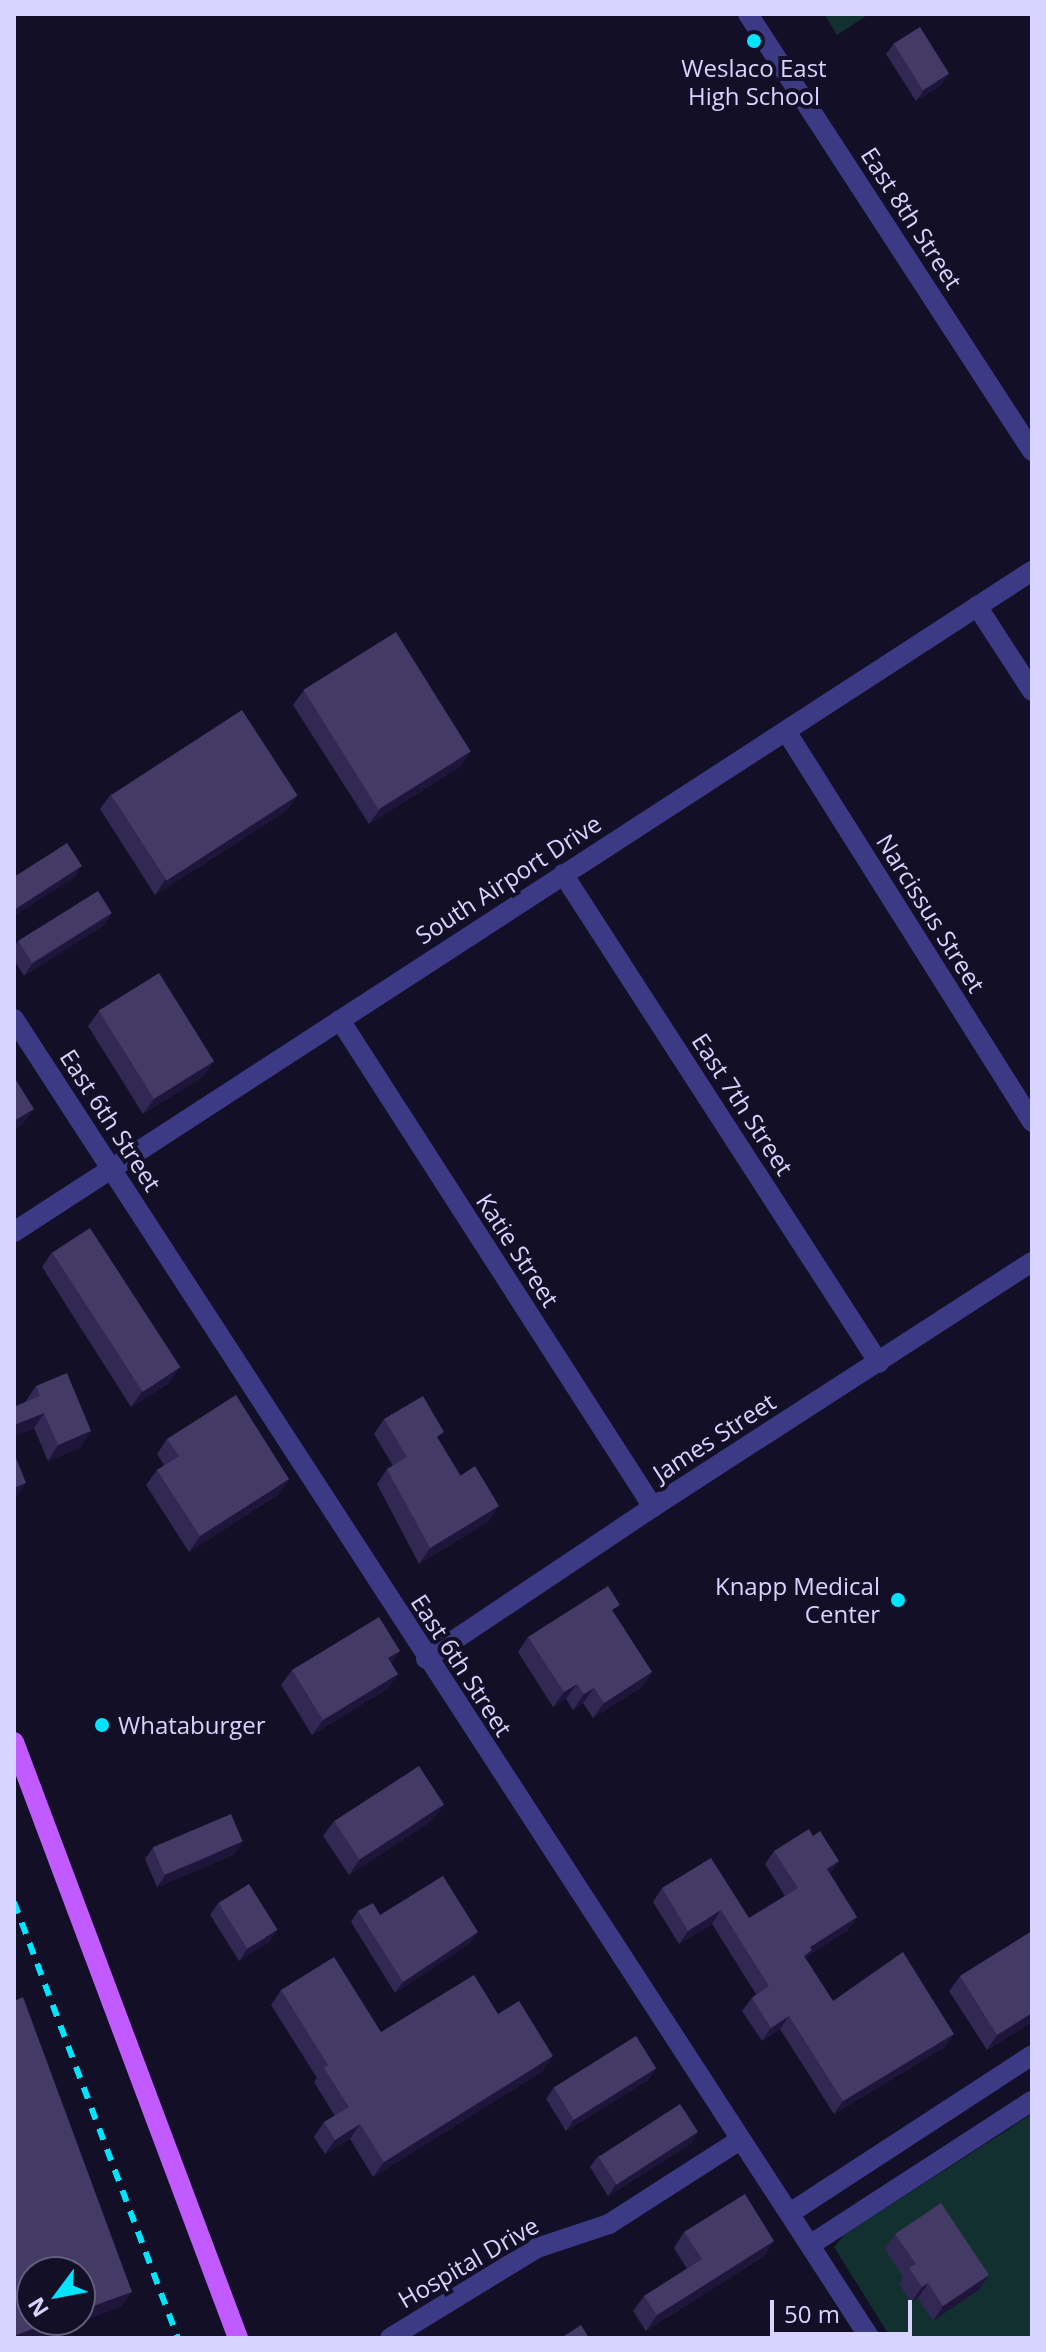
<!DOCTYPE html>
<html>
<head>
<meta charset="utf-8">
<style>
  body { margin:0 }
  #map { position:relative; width:1046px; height:2352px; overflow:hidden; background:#130f26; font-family:"Open Sans",sans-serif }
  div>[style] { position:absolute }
  .green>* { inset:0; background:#12302f }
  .minor>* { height:20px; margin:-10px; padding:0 10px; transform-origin:10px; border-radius:10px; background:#3d3a85 }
  .major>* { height:20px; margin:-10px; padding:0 10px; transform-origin:10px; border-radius:10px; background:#c25bff }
  .rail>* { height:6px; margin-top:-3px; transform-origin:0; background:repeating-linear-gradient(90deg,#00e5ff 0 12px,transparent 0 22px) }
  .wall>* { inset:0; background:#312854 }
  .shaded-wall>* { inset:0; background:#1d163a }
  .building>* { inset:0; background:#433a66; transform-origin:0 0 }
  .dots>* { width:22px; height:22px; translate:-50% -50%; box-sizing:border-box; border:4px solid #130f26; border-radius:50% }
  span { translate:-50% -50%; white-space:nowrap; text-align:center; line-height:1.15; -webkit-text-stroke:8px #130f26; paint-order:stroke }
  .poi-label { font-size:24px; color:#d9d4ff }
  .right { translate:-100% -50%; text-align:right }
  .left { translate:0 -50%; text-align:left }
  .street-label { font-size:24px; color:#d9d4ff }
  .frame { position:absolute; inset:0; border:16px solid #d9d4ff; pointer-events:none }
  .north { position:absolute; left:16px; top:2256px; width:80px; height:80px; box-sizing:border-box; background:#130f26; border:2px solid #625e7d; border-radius:50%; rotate:238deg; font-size:22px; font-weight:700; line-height:32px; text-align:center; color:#d9d4ff }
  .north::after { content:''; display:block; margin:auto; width:28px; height:36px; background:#00e5ff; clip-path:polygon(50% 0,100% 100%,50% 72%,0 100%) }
  .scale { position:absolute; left:770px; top:2300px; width:142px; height:36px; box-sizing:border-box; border:4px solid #d9d4ff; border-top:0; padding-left:10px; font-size:24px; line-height:28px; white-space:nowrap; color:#d9d4ff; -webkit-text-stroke:6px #130f26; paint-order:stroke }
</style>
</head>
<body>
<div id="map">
  <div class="green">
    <div style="clip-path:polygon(824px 14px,869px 14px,837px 35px)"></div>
    <div style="clip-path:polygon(1032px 2114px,1032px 2338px,891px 2338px,834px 2247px,844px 2235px)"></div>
  </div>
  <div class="minor">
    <div style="left:748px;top:14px;width:521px;rotate:56.98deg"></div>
    <div style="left:977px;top:606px;width:101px;rotate:57.1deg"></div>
    <div style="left:786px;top:731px;width:462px;rotate:57.8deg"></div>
    <div style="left:563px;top:874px;width:582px;rotate:57.13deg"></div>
    <div style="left:14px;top:1019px;width:1572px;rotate:57.02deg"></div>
    <div style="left:340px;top:1020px;width:579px;rotate:57.27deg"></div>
    <div style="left:14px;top:1232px;width:1214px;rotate:-33deg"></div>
    <div style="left:426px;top:1659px;width:273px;rotate:-33.8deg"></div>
    <div style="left:653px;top:1507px;width:451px;rotate:-32.9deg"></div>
    <div style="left:790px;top:2213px;width:289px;rotate:-33.1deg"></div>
    <div style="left:810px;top:2245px;width:265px;rotate:-33deg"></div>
    <div style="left:390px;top:2338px;width:172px;rotate:-31.5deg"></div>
    <div style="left:537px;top:2248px;width:76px;rotate:-18.4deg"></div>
    <div style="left:609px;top:2224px;width:156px;rotate:-32.7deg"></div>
  </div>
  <div class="major">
    <div style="left:14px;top:1742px;width:637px;rotate:69.4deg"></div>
  </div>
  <div class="rail">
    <div style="left:14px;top:1902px;width:466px;rotate:69.4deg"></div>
  </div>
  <div class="wall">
    <div style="clip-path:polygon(894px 43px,941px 85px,916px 101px,886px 54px)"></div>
    <div style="clip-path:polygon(304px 690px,461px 766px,369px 824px,293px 705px)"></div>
    <div style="clip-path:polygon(111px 794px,297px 796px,286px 811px,155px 895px,100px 809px)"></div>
    <div style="clip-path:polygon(112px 913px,104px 925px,24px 976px,14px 960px,14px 947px,18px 941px)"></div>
    <div style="clip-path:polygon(99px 1011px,214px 1061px,204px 1076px,143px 1114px,88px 1026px)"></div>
    <div style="clip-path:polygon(52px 1252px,169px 1383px,131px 1407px,42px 1267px)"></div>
    <div style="clip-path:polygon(36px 1386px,81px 1447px,48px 1461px,34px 1428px,14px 1436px,14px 1407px,25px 1402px)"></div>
    <div style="clip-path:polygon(384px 1419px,439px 1440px,489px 1521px,419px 1564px,377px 1484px,387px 1469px,393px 1466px,374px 1434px)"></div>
    <div style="clip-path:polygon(167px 1439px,289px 1479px,279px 1494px,189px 1552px,146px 1485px,157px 1470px,164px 1465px,157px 1454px)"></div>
    <div style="clip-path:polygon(614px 1613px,652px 1672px,642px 1687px,593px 1718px,583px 1703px,573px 1710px,566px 1699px,553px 1707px,518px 1652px,528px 1637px)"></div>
    <div style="clip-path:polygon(400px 1651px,391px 1663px,398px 1674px,387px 1689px,312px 1735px,281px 1685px,292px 1670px)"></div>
    <div style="clip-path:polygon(433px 1820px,349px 1875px,323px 1836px,334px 1821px)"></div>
    <div style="clip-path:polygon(153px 1848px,235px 1854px,157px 1887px,145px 1859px)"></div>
    <div style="clip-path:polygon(774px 1851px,830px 1874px,857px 1917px,848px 1930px,809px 1955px,806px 1959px,833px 2001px,945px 2047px,834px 2114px,780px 2029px,762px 2041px,742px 2011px,752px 1998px,756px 1994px,712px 1924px,679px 1944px,653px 1902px,662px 1888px,749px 1918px,785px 1896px,765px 1864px)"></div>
    <div style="clip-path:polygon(218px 1903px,270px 1941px,239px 1961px,210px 1915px)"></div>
    <div style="clip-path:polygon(358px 1911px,478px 1932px,470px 1943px,395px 1993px,351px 1922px)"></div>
    <div style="clip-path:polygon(1032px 1931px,1032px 2022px,987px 2050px,949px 1991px,960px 1976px)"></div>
    <div style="clip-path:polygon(281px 1990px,381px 2032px,498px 2014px,543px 2071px,373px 2177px,350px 2139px,325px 2154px,314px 2137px,324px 2122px,335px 2116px,314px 2082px,317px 2078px,271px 2005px)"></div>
    <div style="clip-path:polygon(656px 2068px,648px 2080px,566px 2131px,546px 2099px,554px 2087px)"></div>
    <div style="clip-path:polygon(698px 2132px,690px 2144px,608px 2196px,590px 2167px,598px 2156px)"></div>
    <div style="clip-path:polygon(684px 2232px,774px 2241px,764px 2256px,646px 2331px,633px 2311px,644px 2296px,687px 2269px,674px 2248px)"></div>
    <div style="clip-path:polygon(895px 2234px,979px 2290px,933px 2321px,918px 2298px,911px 2303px,899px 2283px,903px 2277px,885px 2249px)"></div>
  </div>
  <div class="shaded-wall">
    <div style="clip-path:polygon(949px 74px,941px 85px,916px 101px,924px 90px)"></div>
    <div style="clip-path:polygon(471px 751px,461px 766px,369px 824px,380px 809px)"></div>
    <div style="clip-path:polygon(297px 796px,286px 811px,155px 895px,165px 880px)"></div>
    <div style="clip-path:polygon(82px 866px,74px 878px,14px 916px,14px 910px)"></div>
    <div style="clip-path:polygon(112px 913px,104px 925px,24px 976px,32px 964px)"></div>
    <div style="clip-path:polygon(214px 1061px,204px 1076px,143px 1114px,154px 1099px)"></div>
    <div style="clip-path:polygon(34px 1109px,23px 1124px,14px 1130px,14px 1121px)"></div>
    <div style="clip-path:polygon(180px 1368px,169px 1383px,131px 1407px,142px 1392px)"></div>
    <div style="clip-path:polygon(44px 1413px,34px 1428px,14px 1436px,14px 1425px)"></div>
    <div style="clip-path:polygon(91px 1431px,81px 1447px,48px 1461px,58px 1445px)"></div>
    <div style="clip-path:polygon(289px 1479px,279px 1494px,189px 1552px,200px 1536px)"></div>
    <div style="clip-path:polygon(26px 1483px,16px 1498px,14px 1499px,14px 1488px)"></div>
    <div style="clip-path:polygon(499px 1506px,489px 1521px,419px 1564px,430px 1548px)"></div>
    <div style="clip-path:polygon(400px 1651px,389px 1667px,388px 1658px)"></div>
    <div style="clip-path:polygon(652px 1672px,642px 1687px,593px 1718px,604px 1703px)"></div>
    <div style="clip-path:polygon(398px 1674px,387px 1689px,312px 1735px,323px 1720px)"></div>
    <div style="clip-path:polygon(577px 1684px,566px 1699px,553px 1707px,564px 1692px)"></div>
    <div style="clip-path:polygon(594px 1688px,583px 1703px,573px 1710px,584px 1694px)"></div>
    <div style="clip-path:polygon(444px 1805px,433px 1820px,349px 1875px,359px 1860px)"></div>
    <div style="clip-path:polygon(243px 1842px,235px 1854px,157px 1887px,165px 1875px)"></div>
    <div style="clip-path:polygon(839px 1861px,830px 1875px,827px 1869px)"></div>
    <div style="clip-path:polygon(721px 1910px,712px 1924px,679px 1944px,688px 1931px)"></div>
    <div style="clip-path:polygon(857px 1917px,848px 1930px,809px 1955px,803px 1964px,794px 1969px,810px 1947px)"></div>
    <div style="clip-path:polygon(278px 1930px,270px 1941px,239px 1961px,247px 1949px)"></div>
    <div style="clip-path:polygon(478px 1932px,470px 1943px,395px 1993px,403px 1982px)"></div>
    <div style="clip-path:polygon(1032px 2013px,1032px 2022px,987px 2050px,997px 2035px)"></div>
    <div style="clip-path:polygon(789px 2016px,780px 2029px,762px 2041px,771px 2028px)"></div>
    <div style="clip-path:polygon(954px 2034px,945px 2047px,834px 2114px,843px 2101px)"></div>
    <div style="clip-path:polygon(553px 2056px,543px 2071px,373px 2177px,384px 2162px)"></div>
    <div style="clip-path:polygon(656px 2068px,648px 2080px,566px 2131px,574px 2119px)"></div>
    <div style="clip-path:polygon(360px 2124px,350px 2139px,325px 2154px,335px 2140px)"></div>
    <div style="clip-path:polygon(698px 2132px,690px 2144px,608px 2196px,616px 2184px)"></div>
    <div style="clip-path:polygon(774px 2241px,764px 2256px,646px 2331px,657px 2315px)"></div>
    <div style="clip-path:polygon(989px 2275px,979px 2290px,933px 2321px,943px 2306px)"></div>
    <div style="clip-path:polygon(928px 2283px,918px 2298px,911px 2303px,922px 2287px)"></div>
    <div style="clip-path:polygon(132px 2292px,121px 2307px,38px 2338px,14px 2338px,14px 2336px,56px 2320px,80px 2320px,80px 2311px)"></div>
  </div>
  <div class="building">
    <div style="left:920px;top:27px;width:55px;height:31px;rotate:58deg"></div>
    <div style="left:396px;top:632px;width:141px;height:109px;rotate:58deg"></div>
    <div style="left:242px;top:710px;width:102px;height:156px;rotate:57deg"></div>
    <div style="clip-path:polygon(67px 843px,82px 866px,14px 910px,14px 877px)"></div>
    <div style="left:98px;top:891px;width:26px;height:94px;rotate:58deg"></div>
    <div style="left:159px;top:973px;width:104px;height:71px;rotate:58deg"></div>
    <div style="clip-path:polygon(14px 1077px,34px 1109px,14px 1121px)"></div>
    <div style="left:90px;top:1228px;width:166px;height:45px;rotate:57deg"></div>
    <div style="clip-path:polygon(67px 1373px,91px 1431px,58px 1445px,44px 1413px,14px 1425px,14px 1407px,40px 1396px,36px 1386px)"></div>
    <div style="clip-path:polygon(236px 1395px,289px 1479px,200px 1536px,157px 1470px,179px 1456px,167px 1439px)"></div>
    <div style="clip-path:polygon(423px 1396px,444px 1432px,437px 1437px,460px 1476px,475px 1466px,499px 1506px,430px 1548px,387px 1469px,407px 1457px,384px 1419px)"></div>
    <div style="clip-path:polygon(14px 1453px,26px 1483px,14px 1488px)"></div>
    <div style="clip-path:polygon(608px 1586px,620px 1605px,612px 1610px,652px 1672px,604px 1703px,594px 1688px,584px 1694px,577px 1684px,564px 1692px,528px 1637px)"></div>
    <div style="clip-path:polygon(379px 1617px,400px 1651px,388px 1658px,398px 1674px,323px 1720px,292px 1670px)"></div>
    <div style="left:419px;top:1766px;width:46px;height:101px;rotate:57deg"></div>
    <div style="left:231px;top:1814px;width:30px;height:85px;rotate:67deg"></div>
    <div style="clip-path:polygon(809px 1829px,813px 1836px,820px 1831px,839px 1861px,827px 1869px,857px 1917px,810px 1947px,812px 1950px,804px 1956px,833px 2001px,903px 1952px,954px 2034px,843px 2101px,789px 2016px,771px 2028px,752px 1998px,769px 1986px,721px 1910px,688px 1931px,662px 1888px,711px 1858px,749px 1918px,798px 1888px,774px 1851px)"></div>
    <div style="clip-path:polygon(443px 1876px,478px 1932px,403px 1982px,358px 1911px,373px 1903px,380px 1915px)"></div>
    <div style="left:249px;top:1884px;width:54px;height:36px;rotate:58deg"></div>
    <div style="clip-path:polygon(1032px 1931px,1032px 2013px,997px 2035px,960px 1976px)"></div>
    <div style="clip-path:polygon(334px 1957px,381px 2032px,474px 1975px,498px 2014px,519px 2001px,553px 2056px,384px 2162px,360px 2124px,335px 2140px,324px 2122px,349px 2107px,324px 2068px,328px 2065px,281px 1990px)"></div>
    <div style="clip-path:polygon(23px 1997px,132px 2292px,80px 2311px,80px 2272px,32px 2272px,32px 2320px,56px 2320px,14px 2336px,14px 2001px)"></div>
    <div style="left:636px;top:2036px;width:38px;height:97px;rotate:58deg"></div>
    <div style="left:680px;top:2104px;width:33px;height:97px;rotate:57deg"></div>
    <div style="clip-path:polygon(745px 2194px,774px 2241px,657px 2315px,644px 2296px,702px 2259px,684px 2232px)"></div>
    <div style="clip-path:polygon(941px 2203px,989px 2275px,943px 2306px,928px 2283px,922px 2287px,909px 2268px,916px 2264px,895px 2234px)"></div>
    <div style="clip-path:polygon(581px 2325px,589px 2338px,561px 2338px)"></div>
  </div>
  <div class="dots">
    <div style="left:754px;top:41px;background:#00e5ff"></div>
    <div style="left:898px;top:1600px;background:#00e5ff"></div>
    <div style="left:102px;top:1725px;background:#00e5ff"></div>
  </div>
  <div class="poi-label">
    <span style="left:754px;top:82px">Weslaco East<br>High School</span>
    <span class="right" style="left:880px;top:1600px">Knapp Medical<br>Center</span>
    <span class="left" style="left:118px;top:1725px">Whataburger</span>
  </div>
  <div class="street-label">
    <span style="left:912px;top:218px;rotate:57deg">East 8th Street</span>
    <span style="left:508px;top:879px;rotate:-33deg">South Airport Drive</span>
    <span style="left:931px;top:913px;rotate:58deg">Narcissus Street</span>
    <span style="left:743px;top:1104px;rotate:57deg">East 7th Street</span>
    <span style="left:111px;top:1120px;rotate:57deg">East 6th Street</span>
    <span style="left:518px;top:1250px;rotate:57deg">Katie Street</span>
    <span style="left:714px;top:1437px;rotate:-33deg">James Street</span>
    <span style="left:462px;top:1665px;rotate:57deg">East 6th Street</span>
    <span style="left:468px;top:2262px;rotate:-30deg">Hospital Drive</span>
  </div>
  <div class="frame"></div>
  <div class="north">N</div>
  <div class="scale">50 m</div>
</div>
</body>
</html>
